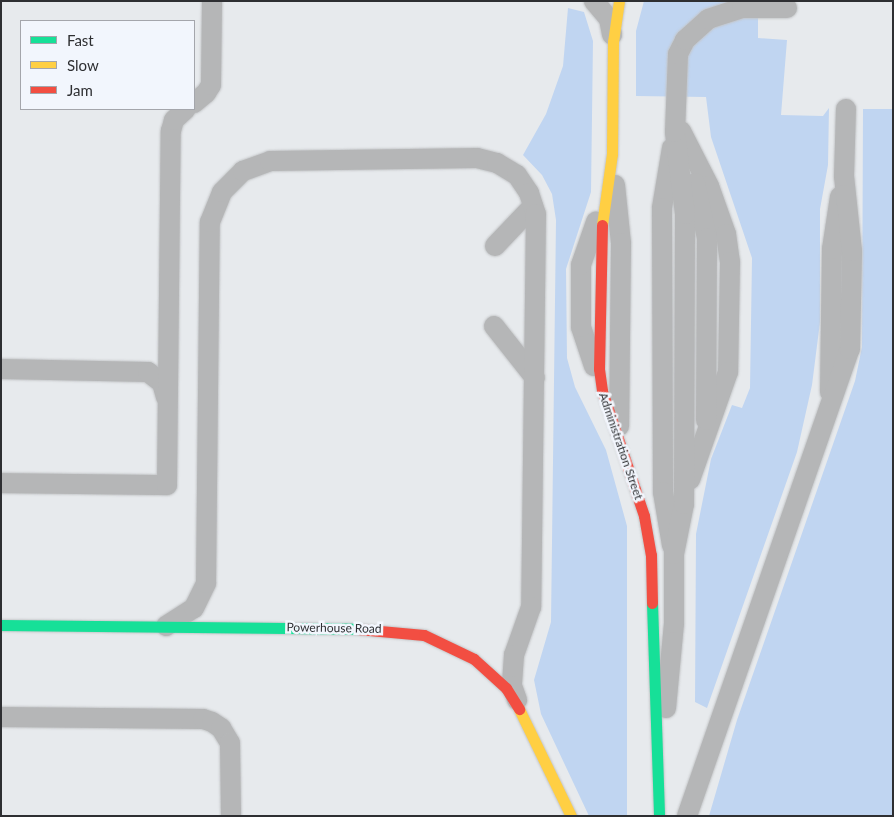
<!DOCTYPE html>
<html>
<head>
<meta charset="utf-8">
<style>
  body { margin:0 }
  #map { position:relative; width:894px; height:817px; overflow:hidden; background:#e7eaed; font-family:Lato,sans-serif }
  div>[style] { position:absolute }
  .green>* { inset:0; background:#c0d5f1 }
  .roads { filter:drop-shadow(0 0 1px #c3c5c7) drop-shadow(0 0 1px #c3c5c7) }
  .lane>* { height:20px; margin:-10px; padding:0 10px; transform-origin:10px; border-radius:10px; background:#b5b6b7 }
  .fast>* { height:11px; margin:-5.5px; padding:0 5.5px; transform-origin:5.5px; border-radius:5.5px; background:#16e098 }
  .slow>* { height:11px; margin:-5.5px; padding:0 5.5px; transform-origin:5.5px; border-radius:5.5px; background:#ffcf43 }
  .jam>* { height:11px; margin:-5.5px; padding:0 5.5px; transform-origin:5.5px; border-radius:5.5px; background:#f24e42 }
  span { translate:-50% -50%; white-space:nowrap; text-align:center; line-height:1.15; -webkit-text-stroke:5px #f2f6fd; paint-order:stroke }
  .street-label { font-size:12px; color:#2e2f32 }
  .frame { position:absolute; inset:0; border:2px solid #2e2f32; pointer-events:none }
  .legend { position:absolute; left:20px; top:20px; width:175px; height:90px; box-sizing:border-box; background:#f2f6fd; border:1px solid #a4a6ac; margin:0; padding:6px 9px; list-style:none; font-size:15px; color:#2e2f32 }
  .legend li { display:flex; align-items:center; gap:10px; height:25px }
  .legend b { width:25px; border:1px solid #a4a6ac }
</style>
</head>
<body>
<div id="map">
  <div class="green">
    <div style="clip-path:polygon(644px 1px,758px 1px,758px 38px,787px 40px,781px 115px,823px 116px,829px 108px,828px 165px,820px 209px,820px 322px,812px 385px,797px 452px,707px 708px,695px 702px,696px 534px,711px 459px,732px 405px,742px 408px,750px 388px,752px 258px,711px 137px,706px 97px,636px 96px,636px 31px)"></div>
    <div style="clip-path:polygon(568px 8px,584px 12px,593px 41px,591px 192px,566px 269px,567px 358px,575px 387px,606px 450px,627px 526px,627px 816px,589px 816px,541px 714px,534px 680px,551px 622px,556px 220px,552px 194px,542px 175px,523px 155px,546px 114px,563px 66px)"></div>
    <div style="clip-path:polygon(863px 109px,893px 109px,893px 816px,709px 816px,737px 720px,855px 381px,862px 347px)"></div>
  </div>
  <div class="roads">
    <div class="lane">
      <div style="left:594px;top:1px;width:23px;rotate:50deg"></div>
      <div style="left:609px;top:19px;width:16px;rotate:79deg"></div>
      <div style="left:194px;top:103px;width:16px;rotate:-40deg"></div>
      <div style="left:206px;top:93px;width:9px;rotate:-58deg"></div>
      <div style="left:211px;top:85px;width:84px;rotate:-89.3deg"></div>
      <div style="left:681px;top:131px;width:62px;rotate:63deg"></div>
      <div style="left:709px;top:186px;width:51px;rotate:70.5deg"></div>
      <div style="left:726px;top:234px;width:28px;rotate:82deg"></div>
      <div style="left:730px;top:262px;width:110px;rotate:91deg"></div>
      <div style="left:728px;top:372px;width:114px;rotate:109.4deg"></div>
      <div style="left:672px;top:148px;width:61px;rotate:99.5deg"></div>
      <div style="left:662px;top:208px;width:284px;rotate:89.8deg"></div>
      <div style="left:663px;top:492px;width:54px;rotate:80.4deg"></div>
      <div style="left:695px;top:183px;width:56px;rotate:77.7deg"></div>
      <div style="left:707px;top:238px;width:182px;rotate:90.3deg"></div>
      <div style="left:615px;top:185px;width:58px;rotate:84.1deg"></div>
      <div style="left:621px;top:243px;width:183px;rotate:90.6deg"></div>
      <div style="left:495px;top:246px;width:55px;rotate:-46.5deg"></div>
      <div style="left:494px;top:326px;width:66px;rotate:51.7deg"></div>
      <div style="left:594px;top:366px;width:41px;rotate:-108.4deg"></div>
      <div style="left:581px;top:327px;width:62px;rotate:-90deg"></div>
      <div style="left:581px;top:265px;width:46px;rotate:-70.8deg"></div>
      <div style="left:1px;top:369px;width:147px;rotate:1.2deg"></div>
      <div style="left:148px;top:372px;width:18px;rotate:38deg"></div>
      <div style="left:162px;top:383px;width:15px;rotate:74deg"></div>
      <div style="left:830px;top:392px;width:143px;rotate:-89.2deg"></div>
      <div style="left:832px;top:249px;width:53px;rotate:-81.3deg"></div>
      <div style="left:1px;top:483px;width:166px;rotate:0.7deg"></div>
      <div style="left:167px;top:485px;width:354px;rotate:-89.4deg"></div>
      <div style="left:171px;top:131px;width:11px;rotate:-75deg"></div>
      <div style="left:174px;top:120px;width:16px;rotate:-43deg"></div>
      <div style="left:166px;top:626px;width:33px;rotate:-33deg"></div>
      <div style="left:194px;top:608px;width:28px;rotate:-64deg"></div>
      <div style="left:206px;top:583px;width:361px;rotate:-89.4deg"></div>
      <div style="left:210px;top:222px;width:32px;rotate:-68deg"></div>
      <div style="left:222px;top:192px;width:30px;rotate:-45deg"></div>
      <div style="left:243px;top:171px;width:29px;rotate:-20deg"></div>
      <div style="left:270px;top:161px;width:207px;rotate:-0.8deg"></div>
      <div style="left:477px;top:158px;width:21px;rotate:14deg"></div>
      <div style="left:497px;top:163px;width:23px;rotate:31deg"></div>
      <div style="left:517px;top:175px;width:22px;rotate:56deg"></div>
      <div style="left:529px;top:193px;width:22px;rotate:72deg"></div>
      <div style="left:536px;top:214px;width:393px;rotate:90.7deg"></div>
      <div style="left:531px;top:607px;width:51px;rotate:109.5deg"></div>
      <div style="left:514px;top:655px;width:31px;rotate:94deg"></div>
      <div style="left:512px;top:686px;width:15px;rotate:70deg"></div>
      <div style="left:666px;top:708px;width:85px;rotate:-84.6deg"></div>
      <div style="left:674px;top:623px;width:69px;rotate:-90deg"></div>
      <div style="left:674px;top:554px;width:51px;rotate:-78.7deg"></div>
      <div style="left:684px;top:504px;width:290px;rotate:-89.8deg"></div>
      <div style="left:685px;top:214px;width:83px;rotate:-97deg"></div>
      <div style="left:675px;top:132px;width:78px;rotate:-87.8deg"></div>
      <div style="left:678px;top:54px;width:16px;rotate:-63deg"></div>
      <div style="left:685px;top:40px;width:31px;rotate:-42deg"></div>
      <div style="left:708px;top:19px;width:36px;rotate:-18deg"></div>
      <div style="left:742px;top:8px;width:45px"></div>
      <div style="left:1px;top:717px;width:202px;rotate:0.6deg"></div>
      <div style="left:203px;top:719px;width:9px;rotate:18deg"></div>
      <div style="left:212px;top:722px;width:11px;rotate:34deg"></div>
      <div style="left:221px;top:728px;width:17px;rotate:59deg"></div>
      <div style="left:230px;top:743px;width:73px;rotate:89.2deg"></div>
      <div style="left:687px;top:816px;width:495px;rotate:-70.8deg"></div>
      <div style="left:850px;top:349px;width:98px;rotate:-88.8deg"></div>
      <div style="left:852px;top:251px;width:75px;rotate:-96.1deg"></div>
      <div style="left:844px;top:176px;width:67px;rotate:-88.3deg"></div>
    </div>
    <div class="fast">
      <div style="left:652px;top:603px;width:213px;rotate:88.1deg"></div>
      <div style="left:1px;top:625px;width:357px;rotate:0.6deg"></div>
    </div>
    <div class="slow">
      <div style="left:602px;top:225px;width:72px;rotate:-82deg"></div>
      <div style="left:612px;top:154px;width:112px;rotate:-89.5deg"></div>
      <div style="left:613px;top:42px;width:41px;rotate:-81.7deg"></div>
      <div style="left:519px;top:709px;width:119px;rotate:64.1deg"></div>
    </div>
    <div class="jam">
      <div style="left:602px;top:225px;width:144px;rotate:91.2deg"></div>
      <div style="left:599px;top:369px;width:22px;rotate:82deg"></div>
      <div style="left:602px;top:391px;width:132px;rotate:71.4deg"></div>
      <div style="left:644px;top:516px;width:40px;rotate:80deg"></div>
      <div style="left:651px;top:555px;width:48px;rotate:88.8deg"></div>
      <div style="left:358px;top:629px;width:66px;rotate:5.2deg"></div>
      <div style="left:424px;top:635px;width:55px;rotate:25.6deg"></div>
      <div style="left:474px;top:659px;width:43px;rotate:42.2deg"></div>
      <div style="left:506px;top:688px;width:25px;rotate:58deg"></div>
    </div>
  </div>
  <div class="street-label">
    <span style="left:621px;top:446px;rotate:71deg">Administration Street</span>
    <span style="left:334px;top:628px;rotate:1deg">Powerhouse Road</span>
  </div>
  <div class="frame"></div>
  <ul class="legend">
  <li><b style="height:6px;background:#16e098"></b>Fast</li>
  <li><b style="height:6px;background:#ffcf43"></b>Slow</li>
  <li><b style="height:6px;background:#f24e42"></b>Jam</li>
  </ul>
</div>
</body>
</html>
